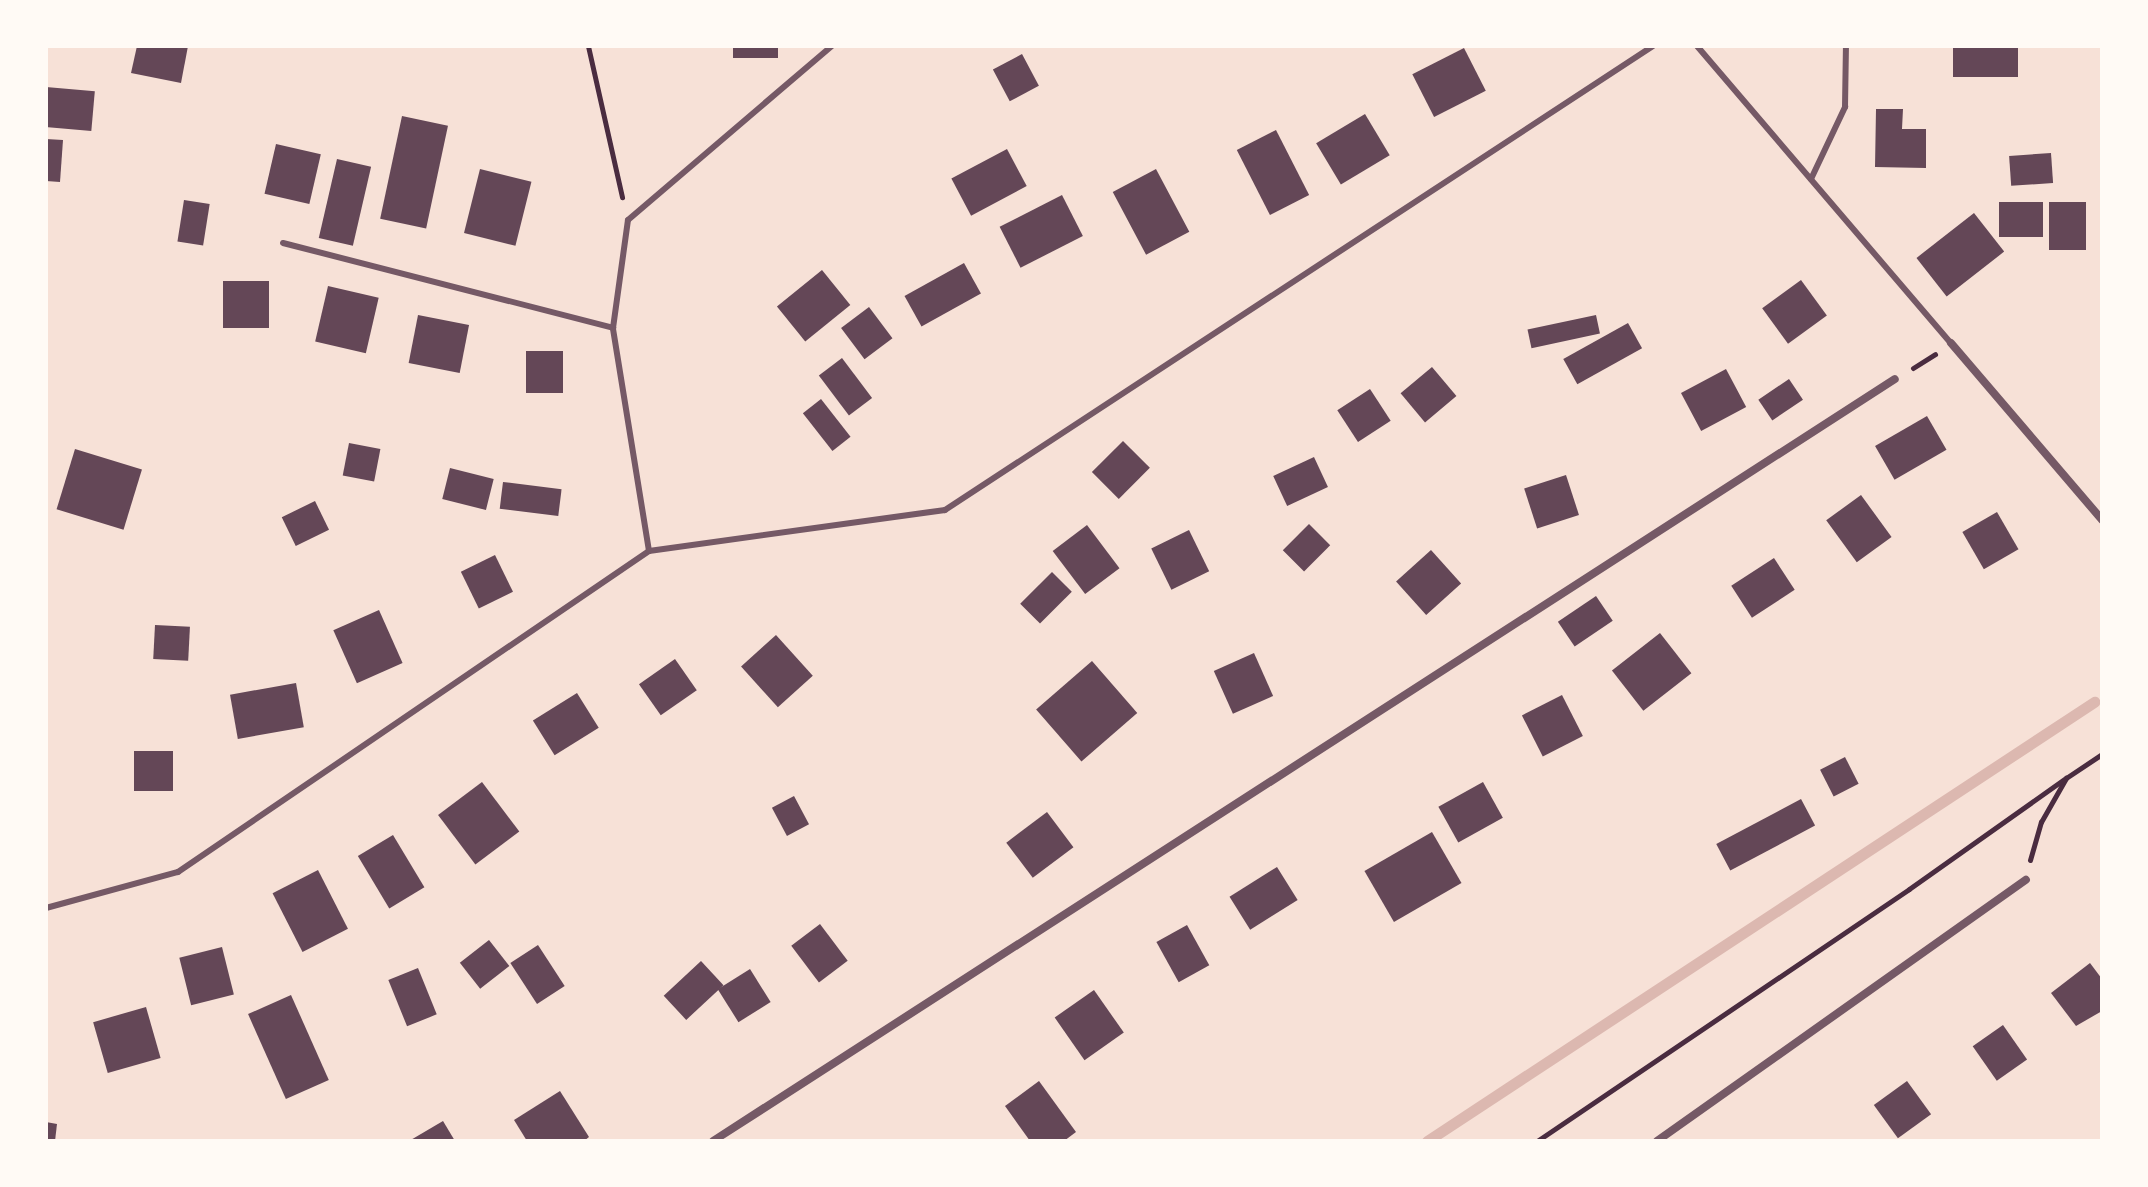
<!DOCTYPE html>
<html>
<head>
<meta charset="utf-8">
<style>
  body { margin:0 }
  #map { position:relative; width:2148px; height:1187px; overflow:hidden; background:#f7e1d7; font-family:"DejaVu Sans",sans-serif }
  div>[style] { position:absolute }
  .stream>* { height:11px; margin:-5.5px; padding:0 5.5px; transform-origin:5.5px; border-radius:5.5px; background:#dcb8b0 }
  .building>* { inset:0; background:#644757; transform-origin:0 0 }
  .path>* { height:5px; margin:-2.5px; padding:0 2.5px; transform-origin:2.5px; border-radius:2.5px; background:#4a2c40 }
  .service>* { height:6px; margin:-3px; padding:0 3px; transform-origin:3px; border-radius:3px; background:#755966 }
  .minor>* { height:8px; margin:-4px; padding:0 4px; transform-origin:4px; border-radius:4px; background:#755966 }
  span { translate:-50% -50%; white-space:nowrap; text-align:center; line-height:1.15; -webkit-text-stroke:6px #fffaf5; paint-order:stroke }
  .frame { position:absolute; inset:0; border:48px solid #fffaf5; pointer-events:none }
</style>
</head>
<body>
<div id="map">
  <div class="stream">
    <div style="left:1427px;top:1141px;width:799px;rotate:-33.35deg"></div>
  </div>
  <div class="building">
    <div style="clip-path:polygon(137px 46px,188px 46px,181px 83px,131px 73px)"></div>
    <div style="left:733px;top:46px;width:45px;height:12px"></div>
    <div style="left:1953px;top:46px;width:65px;height:31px"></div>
    <div style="left:1464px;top:48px;width:48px;height:58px;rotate:63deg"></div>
    <div style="left:1022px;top:54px;width:36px;height:33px;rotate:62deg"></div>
    <div style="left:46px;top:87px;width:49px;height:40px;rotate:5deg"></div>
    <div style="clip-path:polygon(1876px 109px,1903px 109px,1902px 129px,1926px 129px,1926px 168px,1875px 167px)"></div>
    <div style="left:1365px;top:114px;width:48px;height:57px;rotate:59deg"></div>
    <div style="left:402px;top:116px;width:47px;height:105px;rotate:12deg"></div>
    <div style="left:1276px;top:130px;width:73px;height:44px;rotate:63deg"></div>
    <div style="clip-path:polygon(46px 139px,63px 140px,60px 182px,46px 181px)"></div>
    <div style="left:276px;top:144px;width:46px;height:51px;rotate:13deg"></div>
    <div style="left:1007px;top:149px;width:42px;height:63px;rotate:62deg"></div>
    <div style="left:2051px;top:153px;width:30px;height:42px;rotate:86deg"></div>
    <div style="left:337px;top:159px;width:35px;height:81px;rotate:13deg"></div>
    <div style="left:480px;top:169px;width:53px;height:66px;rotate:14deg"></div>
    <div style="left:1156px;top:169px;width:71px;height:49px;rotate:62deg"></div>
    <div style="left:1062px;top:195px;width:46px;height:70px;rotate:63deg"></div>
    <div style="left:184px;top:200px;width:26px;height:42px;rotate:9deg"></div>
    <div style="left:1999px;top:202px;width:44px;height:35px"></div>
    <div style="left:2049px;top:202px;width:37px;height:48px"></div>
    <div style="left:1974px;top:213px;width:49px;height:73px;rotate:52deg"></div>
    <div style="left:964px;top:263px;width:35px;height:68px;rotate:61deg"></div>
    <div style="left:822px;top:270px;width:45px;height:58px;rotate:51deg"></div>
    <div style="left:1801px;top:280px;width:44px;height:48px;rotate:54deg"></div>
    <div style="left:223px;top:281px;width:46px;height:47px"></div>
    <div style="left:328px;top:286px;width:52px;height:57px;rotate:13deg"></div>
    <div style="left:869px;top:307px;width:39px;height:35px;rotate:53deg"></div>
    <div style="left:418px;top:315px;width:52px;height:49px;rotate:11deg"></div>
    <div style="left:1596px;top:315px;width:19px;height:70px;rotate:78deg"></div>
    <div style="left:1628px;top:323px;width:29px;height:74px;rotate:61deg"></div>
    <div style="left:526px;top:351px;width:37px;height:42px"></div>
    <div style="left:842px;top:358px;width:50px;height:29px;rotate:53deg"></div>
    <div style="left:1432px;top:367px;width:38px;height:41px;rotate:50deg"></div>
    <div style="left:1726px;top:369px;width:43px;height:51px;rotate:62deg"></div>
    <div style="left:1789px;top:379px;width:25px;height:37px;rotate:56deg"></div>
    <div style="left:1370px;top:389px;width:38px;height:39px;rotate:57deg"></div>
    <div style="left:821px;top:399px;width:48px;height:23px;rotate:52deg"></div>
    <div style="left:1927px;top:416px;width:39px;height:60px;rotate:60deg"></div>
    <div style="left:1123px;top:441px;width:38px;height:44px;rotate:45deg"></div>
    <div style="left:349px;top:443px;width:32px;height:33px;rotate:11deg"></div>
    <div style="left:75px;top:449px;width:70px;height:63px;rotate:17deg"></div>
    <div style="left:1314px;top:457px;width:33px;height:45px;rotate:65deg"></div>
    <div style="left:450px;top:468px;width:45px;height:32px;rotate:14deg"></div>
    <div style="left:1566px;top:475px;width:42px;height:44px;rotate:72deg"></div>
    <div style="left:503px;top:482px;width:59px;height:27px;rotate:7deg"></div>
    <div style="left:1861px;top:495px;width:52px;height:43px;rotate:54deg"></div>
    <div style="left:315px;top:501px;width:32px;height:37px;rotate:64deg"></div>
    <div style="left:1997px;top:512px;width:43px;height:40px;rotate:60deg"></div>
    <div style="left:1309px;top:524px;width:30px;height:37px;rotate:45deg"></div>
    <div style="left:1087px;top:525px;width:54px;height:43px;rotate:53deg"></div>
    <div style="left:1189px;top:530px;width:46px;height:42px;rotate:64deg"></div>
    <div style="left:1431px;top:550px;width:45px;height:47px;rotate:48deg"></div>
    <div style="left:495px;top:555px;width:41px;height:38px;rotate:64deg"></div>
    <div style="left:1774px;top:558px;width:38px;height:51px;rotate:57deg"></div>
    <div style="left:1052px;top:572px;width:28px;height:45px;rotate:45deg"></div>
    <div style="left:1596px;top:596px;width:30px;height:46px;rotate:56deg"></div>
    <div style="left:379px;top:610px;width:58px;height:50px;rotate:66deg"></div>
    <div style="left:155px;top:625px;width:35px;height:34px;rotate:3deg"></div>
    <div style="left:1660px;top:633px;width:51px;height:61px;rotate:52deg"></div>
    <div style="left:776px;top:635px;width:55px;height:47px;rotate:48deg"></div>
    <div style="left:1254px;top:653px;width:47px;height:44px;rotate:66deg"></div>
    <div style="left:675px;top:659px;width:38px;height:44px;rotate:55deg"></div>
    <div style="left:1092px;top:661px;width:69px;height:74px;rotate:49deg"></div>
    <div style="left:296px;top:683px;width:45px;height:67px;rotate:80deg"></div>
    <div style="left:577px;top:693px;width:41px;height:52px;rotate:58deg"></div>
    <div style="left:1562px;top:695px;width:46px;height:45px;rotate:63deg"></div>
    <div style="left:134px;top:751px;width:39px;height:40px"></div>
    <div style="left:1845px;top:757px;width:30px;height:28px;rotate:63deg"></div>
    <div style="left:482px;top:782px;width:62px;height:55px;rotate:53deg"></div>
    <div style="left:1483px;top:782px;width:41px;height:51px;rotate:61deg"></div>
    <div style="left:794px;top:796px;width:32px;height:25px;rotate:62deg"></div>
    <div style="left:1801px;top:799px;width:30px;height:96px;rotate:62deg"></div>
    <div style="left:1047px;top:812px;width:44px;height:51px;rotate:53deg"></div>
    <div style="left:1432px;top:832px;width:59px;height:78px;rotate:60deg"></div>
    <div style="left:393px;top:835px;width:61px;height:41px;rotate:59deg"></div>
    <div style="left:1277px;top:867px;width:39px;height:56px;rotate:58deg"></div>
    <div style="left:318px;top:870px;width:66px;height:51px;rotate:63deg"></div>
    <div style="left:820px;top:924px;width:46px;height:36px;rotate:53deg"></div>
    <div style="left:1187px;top:925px;width:46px;height:35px;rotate:61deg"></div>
    <div style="left:489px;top:940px;width:33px;height:37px;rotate:52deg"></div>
    <div style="left:538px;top:945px;width:49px;height:33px;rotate:57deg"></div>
    <div style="left:222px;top:947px;width:49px;height:44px;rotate:76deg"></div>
    <div style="left:701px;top:961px;width:33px;height:51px;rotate:47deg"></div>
    <div style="clip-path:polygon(2090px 963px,2102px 979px,2102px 1011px,2076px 1026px,2051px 993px)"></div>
    <div style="left:418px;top:968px;width:50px;height:32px;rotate:68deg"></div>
    <div style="left:750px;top:969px;width:39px;height:38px;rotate:58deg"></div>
    <div style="left:1094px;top:990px;width:52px;height:48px;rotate:55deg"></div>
    <div style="left:291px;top:995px;width:93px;height:47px;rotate:66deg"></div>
    <div style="left:146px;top:1007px;width:53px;height:55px;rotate:74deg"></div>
    <div style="left:2003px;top:1025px;width:42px;height:37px;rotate:55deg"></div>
    <div style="clip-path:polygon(1039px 1081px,1076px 1132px,1064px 1141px,1030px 1141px,1005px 1106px)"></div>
    <div style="left:1907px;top:1081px;width:41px;height:41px;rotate:54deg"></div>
    <div style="clip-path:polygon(560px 1091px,589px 1137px,584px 1141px,527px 1141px,514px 1120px)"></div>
    <div style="clip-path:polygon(443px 1121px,455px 1141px,409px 1141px)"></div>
    <div style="clip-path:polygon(46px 1122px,57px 1124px,55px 1141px,46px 1141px)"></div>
  </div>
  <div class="path">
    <div style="left:588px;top:46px;width:155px;rotate:77.3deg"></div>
    <div style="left:1913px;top:368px;width:26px;rotate:-32deg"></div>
    <div style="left:2030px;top:860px;width:40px;rotate:-74deg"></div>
    <div style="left:2041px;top:822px;width:51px;rotate:-60.4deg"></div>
    <div style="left:2066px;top:778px;width:43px;rotate:-33.7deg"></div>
    <div style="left:1537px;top:1141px;width:449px;rotate:-34.1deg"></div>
    <div style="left:1909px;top:889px;width:192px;rotate:-35.3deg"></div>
  </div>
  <div class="service">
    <div style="left:1697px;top:46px;width:391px;rotate:49.5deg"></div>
    <div style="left:1811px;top:179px;width:80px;rotate:-64.7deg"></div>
    <div style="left:1845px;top:107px;width:61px;rotate:-89.1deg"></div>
    <div style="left:283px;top:243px;width:341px;rotate:14.4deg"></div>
    <div style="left:649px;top:551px;width:226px;rotate:-99.2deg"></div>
    <div style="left:613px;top:328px;width:109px;rotate:-82.1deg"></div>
    <div style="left:628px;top:220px;width:268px;rotate:-40.5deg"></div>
    <div style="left:46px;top:908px;width:137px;rotate:-15.3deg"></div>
    <div style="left:178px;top:872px;width:570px;rotate:-34.28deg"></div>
    <div style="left:649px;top:551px;width:299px;rotate:-7.9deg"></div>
    <div style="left:945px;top:510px;width:846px;rotate:-33.24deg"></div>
  </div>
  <div class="minor">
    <div style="left:1951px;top:343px;width:233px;rotate:49.5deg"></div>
    <div style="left:713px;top:1141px;width:1406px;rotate:-32.81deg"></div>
    <div style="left:1657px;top:1141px;width:452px;rotate:-35.3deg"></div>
  </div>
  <div class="frame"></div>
</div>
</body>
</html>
